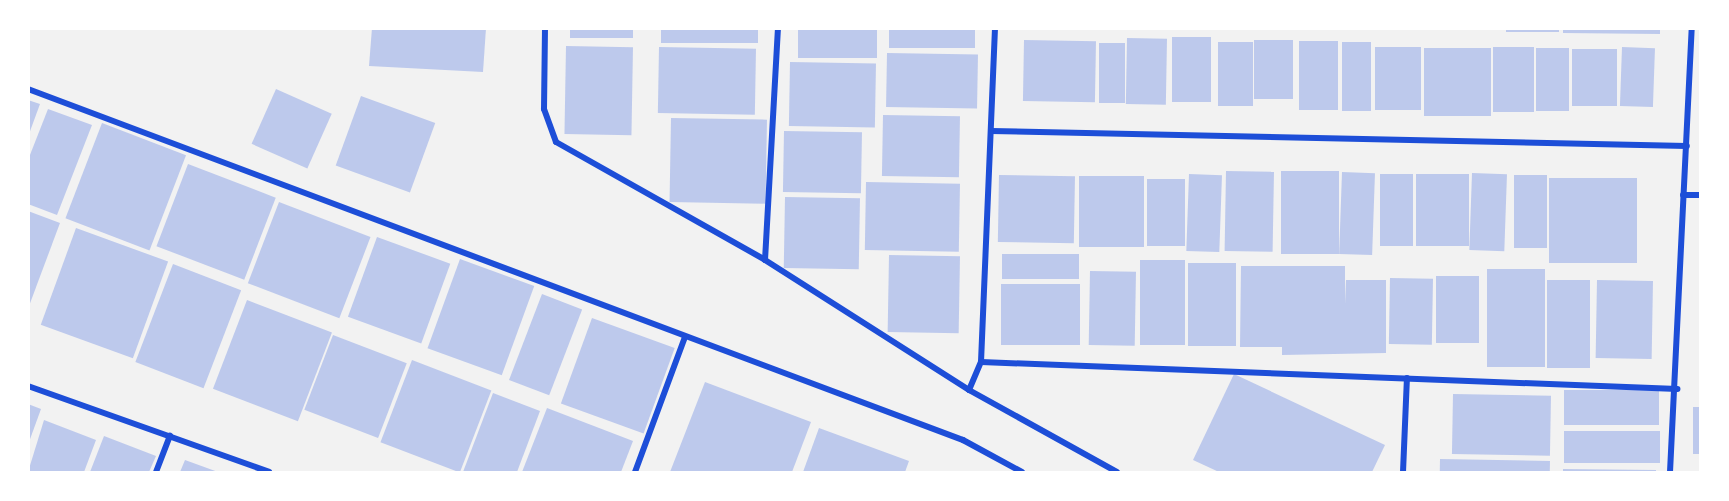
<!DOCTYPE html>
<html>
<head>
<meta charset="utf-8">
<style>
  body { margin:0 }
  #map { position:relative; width:1729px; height:501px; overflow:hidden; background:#f2f2f2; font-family:Karla,sans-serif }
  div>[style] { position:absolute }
  .building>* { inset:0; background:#bdc9ec; transform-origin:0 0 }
  .minor>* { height:6px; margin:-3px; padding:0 3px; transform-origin:3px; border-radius:3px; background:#1d4ed8 }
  span { translate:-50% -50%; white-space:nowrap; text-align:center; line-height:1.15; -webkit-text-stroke:4.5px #fff; paint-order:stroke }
  .frame { position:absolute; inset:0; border:30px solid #fff; pointer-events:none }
</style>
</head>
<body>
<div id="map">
  <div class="building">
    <div style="clip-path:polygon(372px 28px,486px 28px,483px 72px,369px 66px)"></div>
    <div style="left:570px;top:28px;width:63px;height:10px"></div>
    <div style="left:661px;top:28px;width:97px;height:15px"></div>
    <div style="left:798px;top:28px;width:79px;height:30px"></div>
    <div style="left:889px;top:28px;width:86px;height:20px"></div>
    <div style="left:1506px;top:28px;width:53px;height:4px"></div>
    <div style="clip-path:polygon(1563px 28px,1660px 28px,1660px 34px,1563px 33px)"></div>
    <div style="left:1172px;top:37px;width:39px;height:65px"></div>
    <div style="left:1127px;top:38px;width:40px;height:66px;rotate:1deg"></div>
    <div style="left:1024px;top:40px;width:72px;height:61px;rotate:1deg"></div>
    <div style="left:1254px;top:40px;width:39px;height:59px"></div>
    <div style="left:1299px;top:41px;width:39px;height:69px"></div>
    <div style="left:1218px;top:42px;width:35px;height:64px"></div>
    <div style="left:1342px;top:42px;width:29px;height:69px"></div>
    <div style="left:1099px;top:43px;width:26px;height:60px"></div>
    <div style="left:566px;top:46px;width:67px;height:88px;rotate:1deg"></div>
    <div style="left:659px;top:47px;width:97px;height:66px;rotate:1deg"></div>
    <div style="left:1375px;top:47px;width:46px;height:63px"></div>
    <div style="left:1493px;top:47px;width:41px;height:65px"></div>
    <div style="left:1622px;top:47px;width:33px;height:59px;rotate:2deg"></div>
    <div style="left:1424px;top:48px;width:67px;height:68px"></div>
    <div style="left:1536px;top:48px;width:33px;height:63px"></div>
    <div style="left:1572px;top:49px;width:45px;height:57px"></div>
    <div style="left:887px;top:53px;width:91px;height:54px;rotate:1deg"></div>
    <div style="left:790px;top:62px;width:86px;height:64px;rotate:1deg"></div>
    <div style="left:276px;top:89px;width:61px;height:60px;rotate:24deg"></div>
    <div style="left:361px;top:96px;width:79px;height:74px;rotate:20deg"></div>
    <div style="clip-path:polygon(28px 100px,40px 104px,29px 134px,28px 134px)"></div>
    <div style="clip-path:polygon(48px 109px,92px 125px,57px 215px,28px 204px,28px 160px)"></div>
    <div style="left:883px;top:115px;width:77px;height:61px;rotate:1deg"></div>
    <div style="left:671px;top:118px;width:96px;height:84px;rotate:1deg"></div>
    <div style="left:102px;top:123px;width:90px;height:102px;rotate:21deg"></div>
    <div style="left:784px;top:131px;width:78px;height:61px;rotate:1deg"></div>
    <div style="left:188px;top:164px;width:94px;height:88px;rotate:21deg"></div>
    <div style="left:1226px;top:171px;width:48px;height:80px;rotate:1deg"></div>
    <div style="left:1281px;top:171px;width:58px;height:83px"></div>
    <div style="left:1342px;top:172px;width:33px;height:82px;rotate:2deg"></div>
    <div style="left:1472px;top:173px;width:35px;height:77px;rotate:2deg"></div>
    <div style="left:1189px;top:174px;width:33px;height:77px;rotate:2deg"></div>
    <div style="left:1380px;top:174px;width:33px;height:72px"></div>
    <div style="left:1416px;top:174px;width:53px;height:72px"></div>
    <div style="left:999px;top:175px;width:76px;height:67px;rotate:1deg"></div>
    <div style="left:1514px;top:175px;width:33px;height:73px"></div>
    <div style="left:1079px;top:176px;width:65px;height:71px"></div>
    <div style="left:1549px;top:178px;width:88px;height:85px"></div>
    <div style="left:1147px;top:179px;width:38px;height:67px"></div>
    <div style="left:866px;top:182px;width:94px;height:68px;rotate:1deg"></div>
    <div style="left:785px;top:197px;width:75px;height:71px;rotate:1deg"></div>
    <div style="left:279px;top:202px;width:98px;height:87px;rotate:21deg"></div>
    <div style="clip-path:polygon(28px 211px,60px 223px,29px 306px,28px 306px)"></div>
    <div style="left:76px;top:228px;width:98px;height:103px;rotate:20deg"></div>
    <div style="left:377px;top:237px;width:78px;height:85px;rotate:20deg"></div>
    <div style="left:1002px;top:254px;width:77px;height:25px"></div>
    <div style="left:889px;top:255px;width:71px;height:77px;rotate:1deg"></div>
    <div style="left:460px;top:259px;width:79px;height:95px;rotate:20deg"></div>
    <div style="left:1140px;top:260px;width:45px;height:85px"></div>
    <div style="left:1188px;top:263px;width:48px;height:83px"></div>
    <div style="left:173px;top:264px;width:73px;height:105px;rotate:21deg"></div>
    <div style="clip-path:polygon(1241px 266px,1345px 266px,1345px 304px,1346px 280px,1386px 280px,1386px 353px,1282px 355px,1282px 347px,1240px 347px)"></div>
    <div style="left:1487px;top:269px;width:58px;height:98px"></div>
    <div style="left:1090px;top:271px;width:46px;height:74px;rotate:1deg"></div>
    <div style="left:1436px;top:276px;width:43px;height:67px"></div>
    <div style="left:1390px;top:278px;width:43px;height:66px;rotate:1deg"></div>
    <div style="left:1547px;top:280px;width:43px;height:88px"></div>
    <div style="left:1597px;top:280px;width:56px;height:78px;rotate:1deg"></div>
    <div style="left:1001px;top:284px;width:79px;height:61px"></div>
    <div style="left:542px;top:294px;width:43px;height:92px;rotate:21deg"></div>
    <div style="left:247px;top:300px;width:91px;height:95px;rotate:21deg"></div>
    <div style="left:592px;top:318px;width:88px;height:91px;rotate:20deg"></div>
    <div style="left:333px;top:335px;width:79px;height:80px;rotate:21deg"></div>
    <div style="left:412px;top:360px;width:85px;height:88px;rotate:21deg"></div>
    <div style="clip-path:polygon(1234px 374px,1385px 445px,1372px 472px,1219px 472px,1193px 460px)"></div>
    <div style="clip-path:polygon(705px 382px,811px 422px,792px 472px,670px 472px)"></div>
    <div style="left:1564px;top:390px;width:95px;height:35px"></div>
    <div style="clip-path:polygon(493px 393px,540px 411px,517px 472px,463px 472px)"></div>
    <div style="left:1453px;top:394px;width:98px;height:60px;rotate:1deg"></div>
    <div style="clip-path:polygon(28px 404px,41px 409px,29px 442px,28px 442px)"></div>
    <div style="left:1693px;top:407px;width:7px;height:47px"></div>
    <div style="clip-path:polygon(547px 408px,633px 441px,621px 472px,522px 472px)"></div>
    <div style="clip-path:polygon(44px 420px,96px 440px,84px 472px,28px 472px)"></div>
    <div style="clip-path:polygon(819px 428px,909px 461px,905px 472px,803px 472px)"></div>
    <div style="left:1564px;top:431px;width:96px;height:32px"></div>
    <div style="clip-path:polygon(104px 436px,156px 456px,149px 472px,90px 472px)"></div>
    <div style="left:1440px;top:459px;width:110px;height:13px;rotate:1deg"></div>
    <div style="clip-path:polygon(185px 460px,218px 472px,180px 472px)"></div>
    <div style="clip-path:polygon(1563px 469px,1656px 470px,1656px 472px,1563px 472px)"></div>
  </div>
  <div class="minor">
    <div style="left:545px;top:28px;width:81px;rotate:90.7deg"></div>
    <div style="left:544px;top:109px;width:35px;rotate:70deg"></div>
    <div style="left:556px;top:142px;width:240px;rotate:29.4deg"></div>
    <div style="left:765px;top:260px;width:242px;rotate:32.5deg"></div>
    <div style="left:969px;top:390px;width:169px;rotate:29deg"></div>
    <div style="left:28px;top:89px;width:999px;rotate:20.58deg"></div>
    <div style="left:963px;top:440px;width:67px;rotate:28.5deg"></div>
    <div style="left:991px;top:131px;width:696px;rotate:1.23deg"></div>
    <div style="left:1683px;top:195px;width:17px"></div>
    <div style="left:765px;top:260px;width:232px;rotate:-86.8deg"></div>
    <div style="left:981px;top:362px;width:697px;rotate:2.22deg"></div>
    <div style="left:28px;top:386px;width:256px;rotate:19.6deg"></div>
    <div style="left:969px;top:390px;width:30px;rotate:-67deg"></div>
    <div style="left:981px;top:362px;width:334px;rotate:-87.6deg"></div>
    <div style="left:156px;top:472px;width:39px;rotate:-69deg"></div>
    <div style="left:635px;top:472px;width:144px;rotate:-69.7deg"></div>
    <div style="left:1403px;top:472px;width:94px;rotate:-87.6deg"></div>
    <div style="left:1670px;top:472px;width:445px;rotate:-87.2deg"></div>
  </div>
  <div class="frame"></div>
</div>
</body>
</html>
